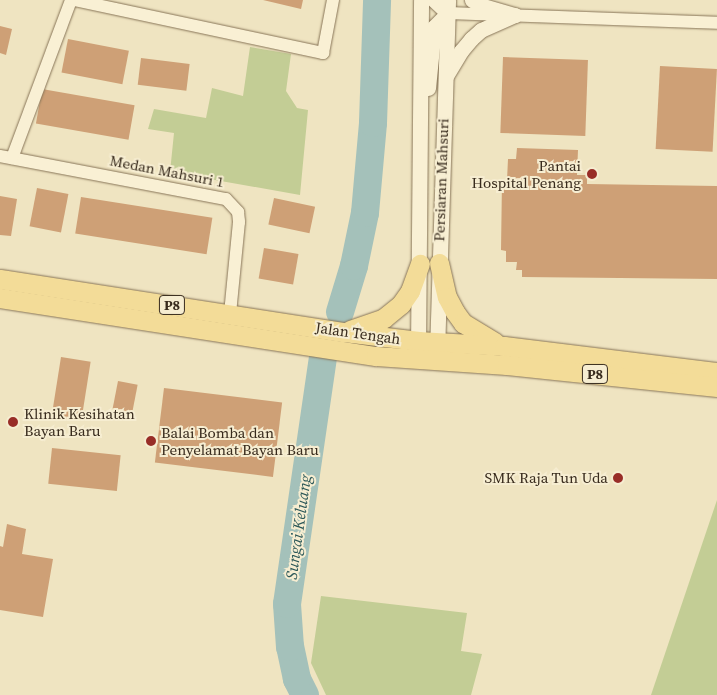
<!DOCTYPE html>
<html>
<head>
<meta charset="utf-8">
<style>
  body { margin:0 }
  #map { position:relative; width:717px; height:695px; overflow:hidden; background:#efe4c1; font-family:"Source Serif 4",serif }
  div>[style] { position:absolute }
  .green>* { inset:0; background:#c3cd95 }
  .river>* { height:28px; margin:-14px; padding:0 14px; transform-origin:14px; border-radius:14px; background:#a4c1ba }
  .building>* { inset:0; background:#cea076; transform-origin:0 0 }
  .roads { filter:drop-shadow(0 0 1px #887558) drop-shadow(0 0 1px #887558) }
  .minor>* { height:12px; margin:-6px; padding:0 6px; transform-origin:6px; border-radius:6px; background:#f9f0d4 }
  .tertiary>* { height:15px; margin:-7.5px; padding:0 7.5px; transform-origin:7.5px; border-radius:7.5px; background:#f9f0d4 }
  .primary>* { height:19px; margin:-9.5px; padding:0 9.5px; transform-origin:9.5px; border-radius:9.5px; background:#f3dc98 }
  .dots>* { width:14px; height:14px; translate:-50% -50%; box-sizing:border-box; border:2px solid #f6edd1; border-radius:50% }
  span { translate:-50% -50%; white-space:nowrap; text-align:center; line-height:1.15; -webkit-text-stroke:4px #f6edd1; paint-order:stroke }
  .shield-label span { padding:1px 4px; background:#f6edd1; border:1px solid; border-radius:4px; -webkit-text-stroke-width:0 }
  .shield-label { font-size:14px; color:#382b1d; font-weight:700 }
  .poi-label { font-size:15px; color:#382b1d }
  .right { translate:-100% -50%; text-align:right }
  .left { translate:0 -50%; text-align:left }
  .street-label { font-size:15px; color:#382b1d }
  .water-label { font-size:16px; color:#2c5858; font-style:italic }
</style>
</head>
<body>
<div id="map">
  <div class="green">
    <div style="clip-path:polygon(250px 47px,291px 54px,286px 91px,297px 108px,308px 110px,300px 195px,170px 172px,174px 133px,148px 129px,154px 109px,206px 118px,212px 88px,243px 96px)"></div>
    <div style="clip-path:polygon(717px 500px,717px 695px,651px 695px)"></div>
    <div style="clip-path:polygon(321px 596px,467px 613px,461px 651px,482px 654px,471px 695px,326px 695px,311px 663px)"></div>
  </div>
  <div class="river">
    <div style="left:340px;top:312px;width:48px;rotate:-73.1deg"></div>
    <div style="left:354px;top:266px;width:54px;rotate:-78.3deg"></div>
    <div style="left:365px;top:213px;width:90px;rotate:-84.9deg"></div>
    <div style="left:373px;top:123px;width:123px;rotate:-88.1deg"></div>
    <div style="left:305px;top:695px;width:18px;rotate:-117deg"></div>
    <div style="left:297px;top:679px;width:33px;rotate:-102deg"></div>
    <div style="left:290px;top:647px;width:43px;rotate:-94deg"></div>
    <div style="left:287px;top:604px;width:250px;rotate:-81.7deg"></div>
  </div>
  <div class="building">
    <div style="clip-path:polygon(263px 0,303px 0,301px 9px)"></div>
    <div style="clip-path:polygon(0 26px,12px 29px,6px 55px,0 53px)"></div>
    <div style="left:68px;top:39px;width:62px;height:34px;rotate:11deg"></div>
    <div style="left:503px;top:57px;width:85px;height:76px;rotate:2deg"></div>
    <div style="left:141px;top:58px;width:49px;height:27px;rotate:7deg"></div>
    <div style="left:660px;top:66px;width:57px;height:83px;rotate:3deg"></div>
    <div style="left:42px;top:89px;width:94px;height:35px;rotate:10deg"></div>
    <div style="clip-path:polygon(517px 148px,578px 150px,577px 175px,587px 175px,587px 184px,717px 186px,717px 279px,522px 277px,522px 270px,516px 270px,517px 262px,506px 262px,506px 251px,501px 250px,502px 180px,507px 180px,508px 159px,516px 159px)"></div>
    <div style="left:37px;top:188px;width:32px;height:39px;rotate:11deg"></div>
    <div style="clip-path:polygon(0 196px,17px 199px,11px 236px,0 235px)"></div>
    <div style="left:81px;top:197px;width:133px;height:37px;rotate:9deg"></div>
    <div style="left:274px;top:198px;width:42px;height:27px;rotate:12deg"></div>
    <div style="left:264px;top:248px;width:35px;height:31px;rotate:10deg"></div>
    <div style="left:61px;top:357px;width:30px;height:60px;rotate:9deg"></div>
    <div style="left:118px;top:381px;width:20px;height:28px;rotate:11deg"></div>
    <div style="left:164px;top:388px;width:119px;height:75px;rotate:7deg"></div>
    <div style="left:52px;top:448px;width:69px;height:36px;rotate:6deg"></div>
    <div style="clip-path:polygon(7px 524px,26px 529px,22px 554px,53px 559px,43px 617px,0 610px,0 546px,3px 547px)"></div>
  </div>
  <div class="roads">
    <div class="minor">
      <div style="left:74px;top:0;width:255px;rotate:12deg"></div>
      <div style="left:323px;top:53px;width:54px;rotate:-79.3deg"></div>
      <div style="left:448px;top:13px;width:269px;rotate:2.1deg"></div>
      <div style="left:0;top:156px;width:230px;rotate:10.8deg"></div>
      <div style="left:226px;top:199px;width:18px;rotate:47deg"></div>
      <div style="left:238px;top:212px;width:10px;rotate:84deg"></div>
      <div style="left:239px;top:222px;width:92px;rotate:95.6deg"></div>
      <div style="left:12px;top:158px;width:169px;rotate:-69.5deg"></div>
    </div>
    <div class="tertiary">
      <div style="left:434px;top:0;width:19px;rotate:43deg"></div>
      <div style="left:472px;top:0;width:13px;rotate:29deg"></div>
      <div style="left:483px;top:6px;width:33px;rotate:16deg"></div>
      <div style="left:446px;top:76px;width:29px;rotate:-59deg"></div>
      <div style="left:461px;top:51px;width:16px;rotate:-50deg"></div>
      <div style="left:471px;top:39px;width:13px;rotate:-42deg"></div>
      <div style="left:481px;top:30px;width:37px;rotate:-24deg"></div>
      <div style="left:428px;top:88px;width:61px;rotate:-84.4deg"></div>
      <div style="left:434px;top:27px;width:20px;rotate:-45deg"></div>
      <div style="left:418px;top:350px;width:350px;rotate:-89.5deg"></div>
      <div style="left:437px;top:352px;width:352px;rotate:-88.2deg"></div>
    </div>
    <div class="primary">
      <div style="left:439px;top:263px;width:35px;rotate:77deg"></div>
      <div style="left:447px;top:297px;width:17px;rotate:62deg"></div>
      <div style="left:455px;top:312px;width:14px;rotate:54deg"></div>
      <div style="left:463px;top:323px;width:37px;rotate:31deg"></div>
      <div style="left:0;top:279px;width:348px;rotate:8.8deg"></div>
      <div style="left:344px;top:332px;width:75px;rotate:6.9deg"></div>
      <div style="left:418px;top:341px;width:86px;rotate:3.3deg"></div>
      <div style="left:504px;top:346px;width:215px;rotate:7deg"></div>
      <div style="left:0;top:298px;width:380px;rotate:8.8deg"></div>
      <div style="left:376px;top:356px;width:131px;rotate:3.9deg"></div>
      <div style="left:507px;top:365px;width:211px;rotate:6deg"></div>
      <div style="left:350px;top:330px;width:36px;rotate:-19deg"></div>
      <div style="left:384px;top:318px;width:22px;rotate:-39deg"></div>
      <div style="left:401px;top:304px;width:16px;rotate:-55deg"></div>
      <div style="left:410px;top:291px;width:29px;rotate:-70deg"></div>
    </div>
  </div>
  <div class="dots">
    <div style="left:592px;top:174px;background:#982d27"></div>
    <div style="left:13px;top:422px;background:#982d27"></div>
    <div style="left:151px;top:441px;background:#982d27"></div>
    <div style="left:618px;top:478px;background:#982d27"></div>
  </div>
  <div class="shield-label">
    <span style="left:172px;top:305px">P8</span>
    <span style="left:595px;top:374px">P8</span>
  </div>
  <div class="poi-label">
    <span class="right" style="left:581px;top:174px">Pantai<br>Hospital Penang</span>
    <span class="left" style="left:24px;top:422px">Klinik Kesihatan<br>Bayan Baru</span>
    <span class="left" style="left:161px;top:441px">Balai Bomba dan<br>Penyelamat Bayan Baru</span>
    <span class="right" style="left:608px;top:478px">SMK Raja Tun Uda</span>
  </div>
  <div class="street-label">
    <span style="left:167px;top:171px;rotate:11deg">Medan Mahsuri 1</span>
    <span style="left:441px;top:180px;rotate:-88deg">Persiaran Mahsuri</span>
    <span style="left:358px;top:333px;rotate:8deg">Jalan Tengah</span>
  </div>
  <div class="water-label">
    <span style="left:298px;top:527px;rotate:-82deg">Sungai Keluang</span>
  </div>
</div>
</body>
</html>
